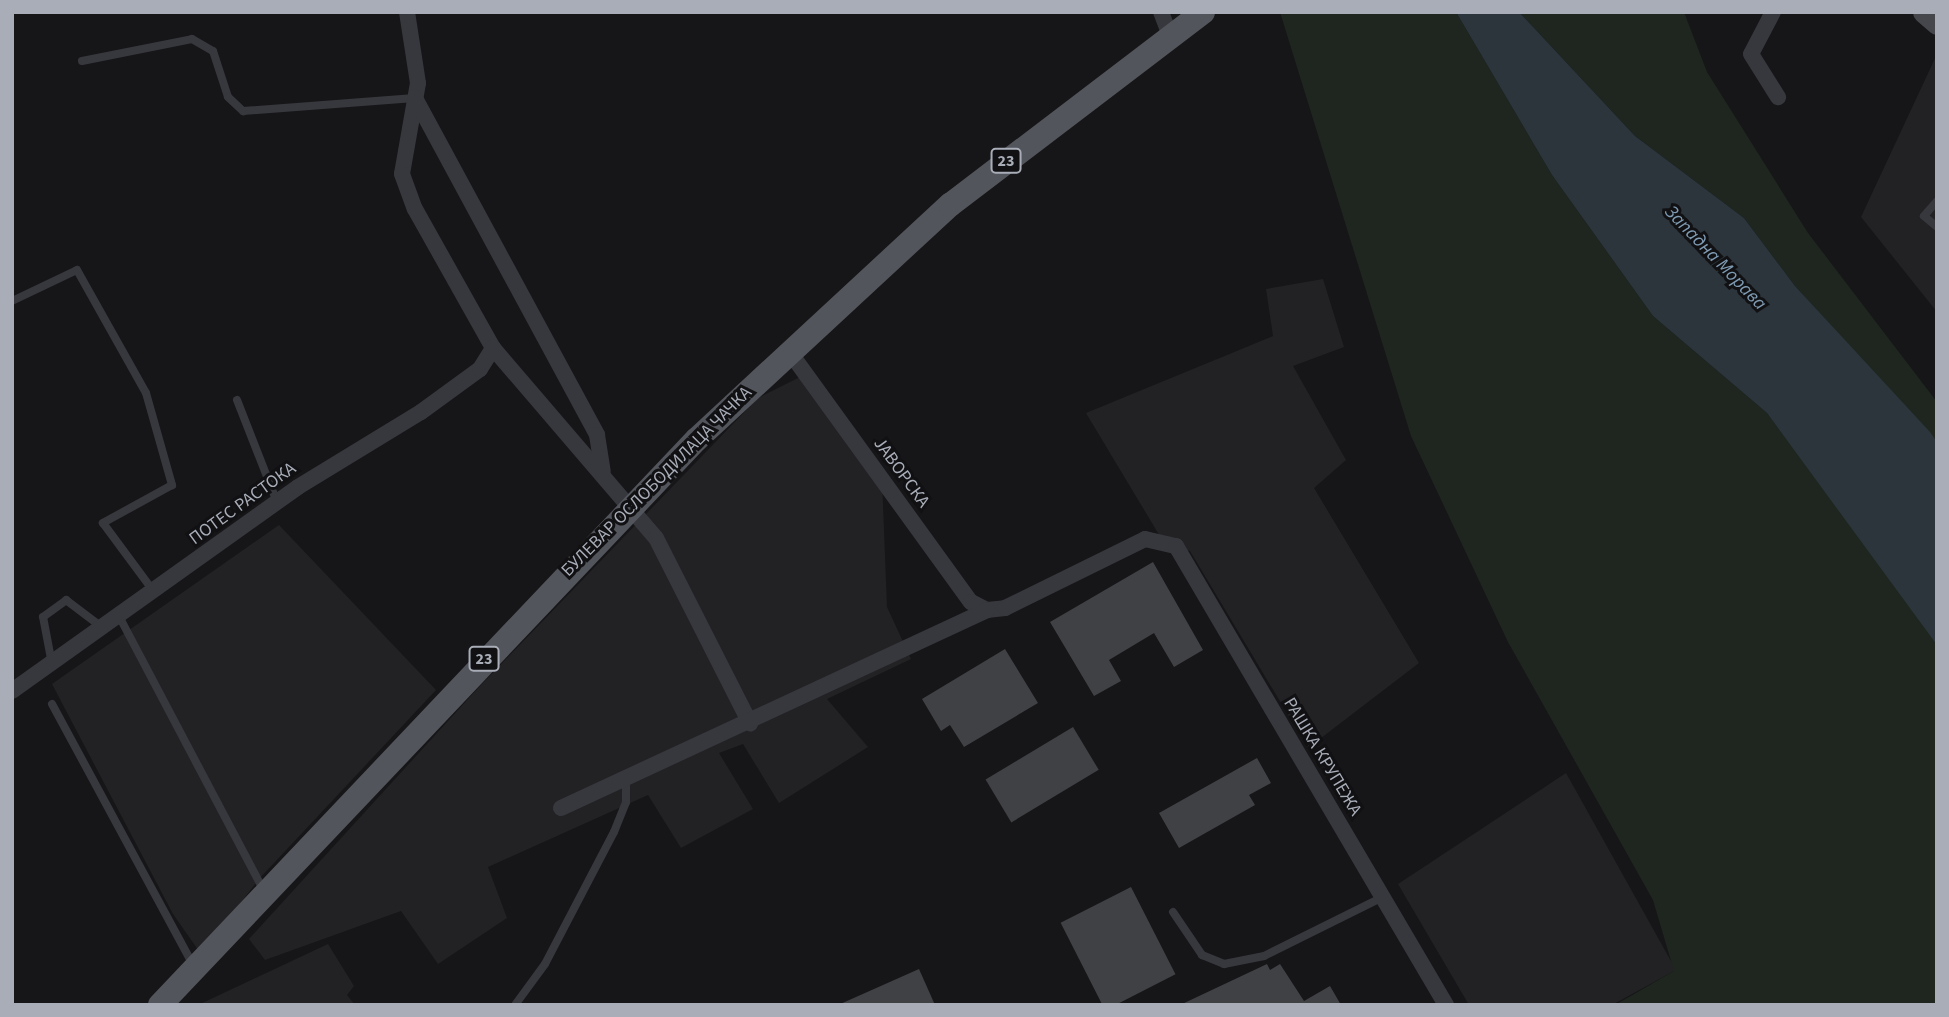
<!DOCTYPE html>
<html>
<head>
<meta charset="utf-8">
<style>
  body { margin:0 }
  #map { position:relative; width:1949px; height:1017px; overflow:hidden; background:#161618; font-family:"Source Sans 3",sans-serif }
  div>[style] { position:absolute }
  .built>* { inset:0; background:#222225 }
  .green>* { inset:0; background:#1e261f }
  .water>* { inset:0; background:#2c353c }
  .building>* { inset:0; background:#404145; transform-origin:0 0 }
  .lane>* { height:8px; margin:-4px; padding:0 4px; transform-origin:4px; border-radius:4px; background:#37383d }
  .street>* { height:16px; margin:-8px; padding:0 8px; transform-origin:8px; border-radius:8px; background:#37383d }
  .secondary>* { height:21px; margin:-10.5px; padding:0 10.5px; transform-origin:10.5px; border-radius:10.5px; background:#45474d }
  .primary>* { height:24px; margin:-12px; padding:0 12px; transform-origin:12px; border-radius:12px; background:#53555c }
  span { translate:-50% -50%; white-space:nowrap; text-align:center; line-height:1.15; -webkit-text-stroke:6px #111113; paint-order:stroke }
  .shield-label span { padding:2px 5px; background:#111113; border:2px solid; border-radius:5px; -webkit-text-stroke-width:0 }
  .shield-label { font-size:16px; color:#a8adb8; font-weight:700 }
  .street-label { font-size:18px; color:#a8adb8 }
  .water-label { font-size:19px; color:#7f9bb3; font-style:italic }
  .frame { position:absolute; inset:0; border:14px solid #a8adb8; pointer-events:none }
</style>
</head>
<body>
<div id="map">
  <div class="built">
    <div style="clip-path:polygon(1937px 54px,1937px 312px,1861px 217px)"></div>
    <div style="clip-path:polygon(1323px 279px,1344px 347px,1293px 366px,1346px 460px,1314px 488px,1419px 663px,1308px 748px,1190px 551px,1164px 543px,1086px 413px,1273px 336px,1266px 289px)"></div>
    <div style="clip-path:polygon(812px 371px,882px 479px,887px 607px,911px 659px,827px 699px,868px 747px,779px 803px,743px 744px,719px 753px,753px 809px,681px 848px,648px 795px,488px 867px,507px 918px,438px 964px,401px 911px,265px 960px,249px 939px,479px 687px,758px 398px)"></div>
    <div style="clip-path:polygon(279px 525px,436px 690px,259px 879px,201px 954px,173px 914px,52px 684px)"></div>
    <div style="clip-path:polygon(1566px 773px,1676px 970px,1612px 1005px,1469px 1005px,1398px 884px)"></div>
    <div style="clip-path:polygon(328px 944px,354px 986px,347px 995px,355px 1005px,198px 1005px)"></div>
  </div>
  <div class="green">
    <div style="clip-path:polygon(1280px 12px,1456px 12px,1552px 175px,1653px 316px,1767px 413px,1925px 625px,1937px 645px,1937px 1005px,1615px 1005px,1674px 971px,1653px 900px,1508px 642px,1411px 436px)"></div>
    <div style="clip-path:polygon(1519px 12px,1684px 12px,1707px 72px,1808px 233px,1937px 402px,1937px 442px,1795px 286px,1744px 218px,1635px 136px)"></div>
  </div>
  <div class="water">
    <div style="clip-path:polygon(1456px 12px,1519px 12px,1635px 136px,1744px 218px,1795px 286px,1930px 432px,1937px 442px,1937px 645px,1767px 413px,1653px 316px,1552px 175px)"></div>
  </div>
  <div class="building">
    <div style="clip-path:polygon(1153px 562px,1203px 650px,1174px 667px,1154px 633px,1109px 660px,1121px 681px,1094px 696px,1050px 622px)"></div>
    <div style="clip-path:polygon(1005px 649px,1038px 703px,964px 747px,950px 725px,941px 731px,922px 699px)"></div>
    <div style="left:1073px;top:727px;width:50px;height:102px;rotate:59deg"></div>
    <div style="clip-path:polygon(1257px 758px,1271px 783px,1249px 795px,1255px 805px,1179px 848px,1159px 813px)"></div>
    <div style="left:1131px;top:887px;width:98px;height:79px;rotate:63deg"></div>
    <div style="clip-path:polygon(1267px 964px,1270px 970px,1280px 964px,1304px 1001px,1330px 986px,1341px 1005px,1180px 1005px)"></div>
    <div style="clip-path:polygon(919px 969px,935px 1005px,838px 1005px)"></div>
  </div>
  <div class="lane">
    <div style="left:82px;top:61px;width:112px;rotate:-11.3deg"></div>
    <div style="left:192px;top:39px;width:24px;rotate:30deg"></div>
    <div style="left:213px;top:51px;width:48px;rotate:71.9deg"></div>
    <div style="left:228px;top:97px;width:21px;rotate:43deg"></div>
    <div style="left:243px;top:111px;width:172px;rotate:-4.3deg"></div>
    <div style="left:1937px;top:201px;width:20px;rotate:131deg"></div>
    <div style="left:1924px;top:216px;width:17px;rotate:40deg"></div>
    <div style="left:12px;top:301px;width:72px;rotate:-25.5deg"></div>
    <div style="left:77px;top:270px;width:141px;rotate:60.7deg"></div>
    <div style="left:146px;top:393px;width:96px;rotate:74.2deg"></div>
    <div style="left:172px;top:485px;width:79px;rotate:151.2deg"></div>
    <div style="left:103px;top:523px;width:86px;rotate:53.5deg"></div>
    <div style="left:237px;top:400px;width:110px;rotate:68.6deg"></div>
    <div style="left:120px;top:618px;width:309px;rotate:62.2deg"></div>
    <div style="left:52px;top:664px;width:48px;rotate:-100.8deg"></div>
    <div style="left:43px;top:617px;width:29px;rotate:-36deg"></div>
    <div style="left:66px;top:600px;width:46px;rotate:37.1deg"></div>
    <div style="left:52px;top:704px;width:297px;rotate:61.6deg"></div>
    <div style="left:1173px;top:912px;width:52px;rotate:56deg"></div>
    <div style="left:1202px;top:955px;width:24px;rotate:22deg"></div>
    <div style="left:1224px;top:964px;width:41px;rotate:-11.3deg"></div>
    <div style="left:1264px;top:956px;width:133px;rotate:-26.4deg"></div>
    <div style="left:515px;top:1005px;width:51px;rotate:-53.8deg"></div>
    <div style="left:545px;top:964px;width:149px;rotate:-62.4deg"></div>
    <div style="left:614px;top:832px;width:32px;rotate:-68deg"></div>
    <div style="left:626px;top:802px;width:23px;rotate:-90deg"></div>
  </div>
  <div class="street">
    <div style="left:407px;top:12px;width:72px;rotate:81.2deg"></div>
    <div style="left:418px;top:83px;width:92px;rotate:100deg"></div>
    <div style="left:402px;top:174px;width:37px;rotate:70deg"></div>
    <div style="left:415px;top:209px;width:159px;rotate:60.7deg"></div>
    <div style="left:493px;top:348px;width:250px;rotate:49.4deg"></div>
    <div style="left:656px;top:538px;width:208px;rotate:63.1deg"></div>
    <div style="left:1161px;top:12px;width:25px;rotate:69deg"></div>
    <div style="left:1773px;top:12px;width:47px;rotate:117.6deg"></div>
    <div style="left:1751px;top:54px;width:51px;rotate:57.9deg"></div>
    <div style="left:415px;top:98px;width:383px;rotate:61.6deg"></div>
    <div style="left:597px;top:435px;width:37px;rotate:81deg"></div>
    <div style="left:789px;top:351px;width:310px;rotate:54.1deg"></div>
    <div style="left:971px;top:602px;width:18px;rotate:27deg"></div>
    <div style="left:987px;top:610px;width:18px;rotate:-6deg"></div>
    <div style="left:1005px;top:608px;width:156px;rotate:-26.2deg"></div>
    <div style="left:1145px;top:539px;width:32px;rotate:13deg"></div>
    <div style="left:1176px;top:546px;width:533px;rotate:59.53deg"></div>
    <div style="left:12px;top:691px;width:351px;rotate:-35.5deg"></div>
    <div style="left:298px;top:487px;width:144px;rotate:-31.4deg"></div>
    <div style="left:421px;top:412px;width:73px;rotate:-36.1deg"></div>
    <div style="left:480px;top:369px;width:25px;rotate:-58deg"></div>
    <div style="left:561px;top:808px;width:470px;rotate:-24.9deg"></div>
  </div>
  <div class="secondary">
    <div style="left:1923px;top:12px;width:18px;rotate:41deg"></div>
  </div>
  <div class="primary">
    <div style="left:160px;top:1005px;width:780px;rotate:-46.51deg"></div>
    <div style="left:697px;top:439px;width:345px;rotate:-42.8deg"></div>
    <div style="left:950px;top:205px;width:318px;rotate:-37.3deg"></div>
  </div>
  <div class="shield-label">
    <span style="left:1006px;top:161px">23</span>
    <span style="left:484px;top:659px">23</span>
  </div>
  <div class="street-label">
    <span style="left:901px;top:473px;rotate:54deg">ЈАВОРСКА</span>
    <span style="left:657px;top:482px;rotate:-45deg">БУЛЕВАР ОСЛОБОДИЛАЦА ЧАЧКА</span>
    <span style="left:243px;top:504px;rotate:-36deg">ПОТЕС РАСТОКА</span>
    <span style="left:1322px;top:757px;rotate:59deg">РАШКА КРУПЕЖА</span>
  </div>
  <div class="water-label">
    <span style="left:1715px;top:258px;rotate:46deg">Западна Морава</span>
  </div>
  <div class="frame"></div>
</div>
</body>
</html>
